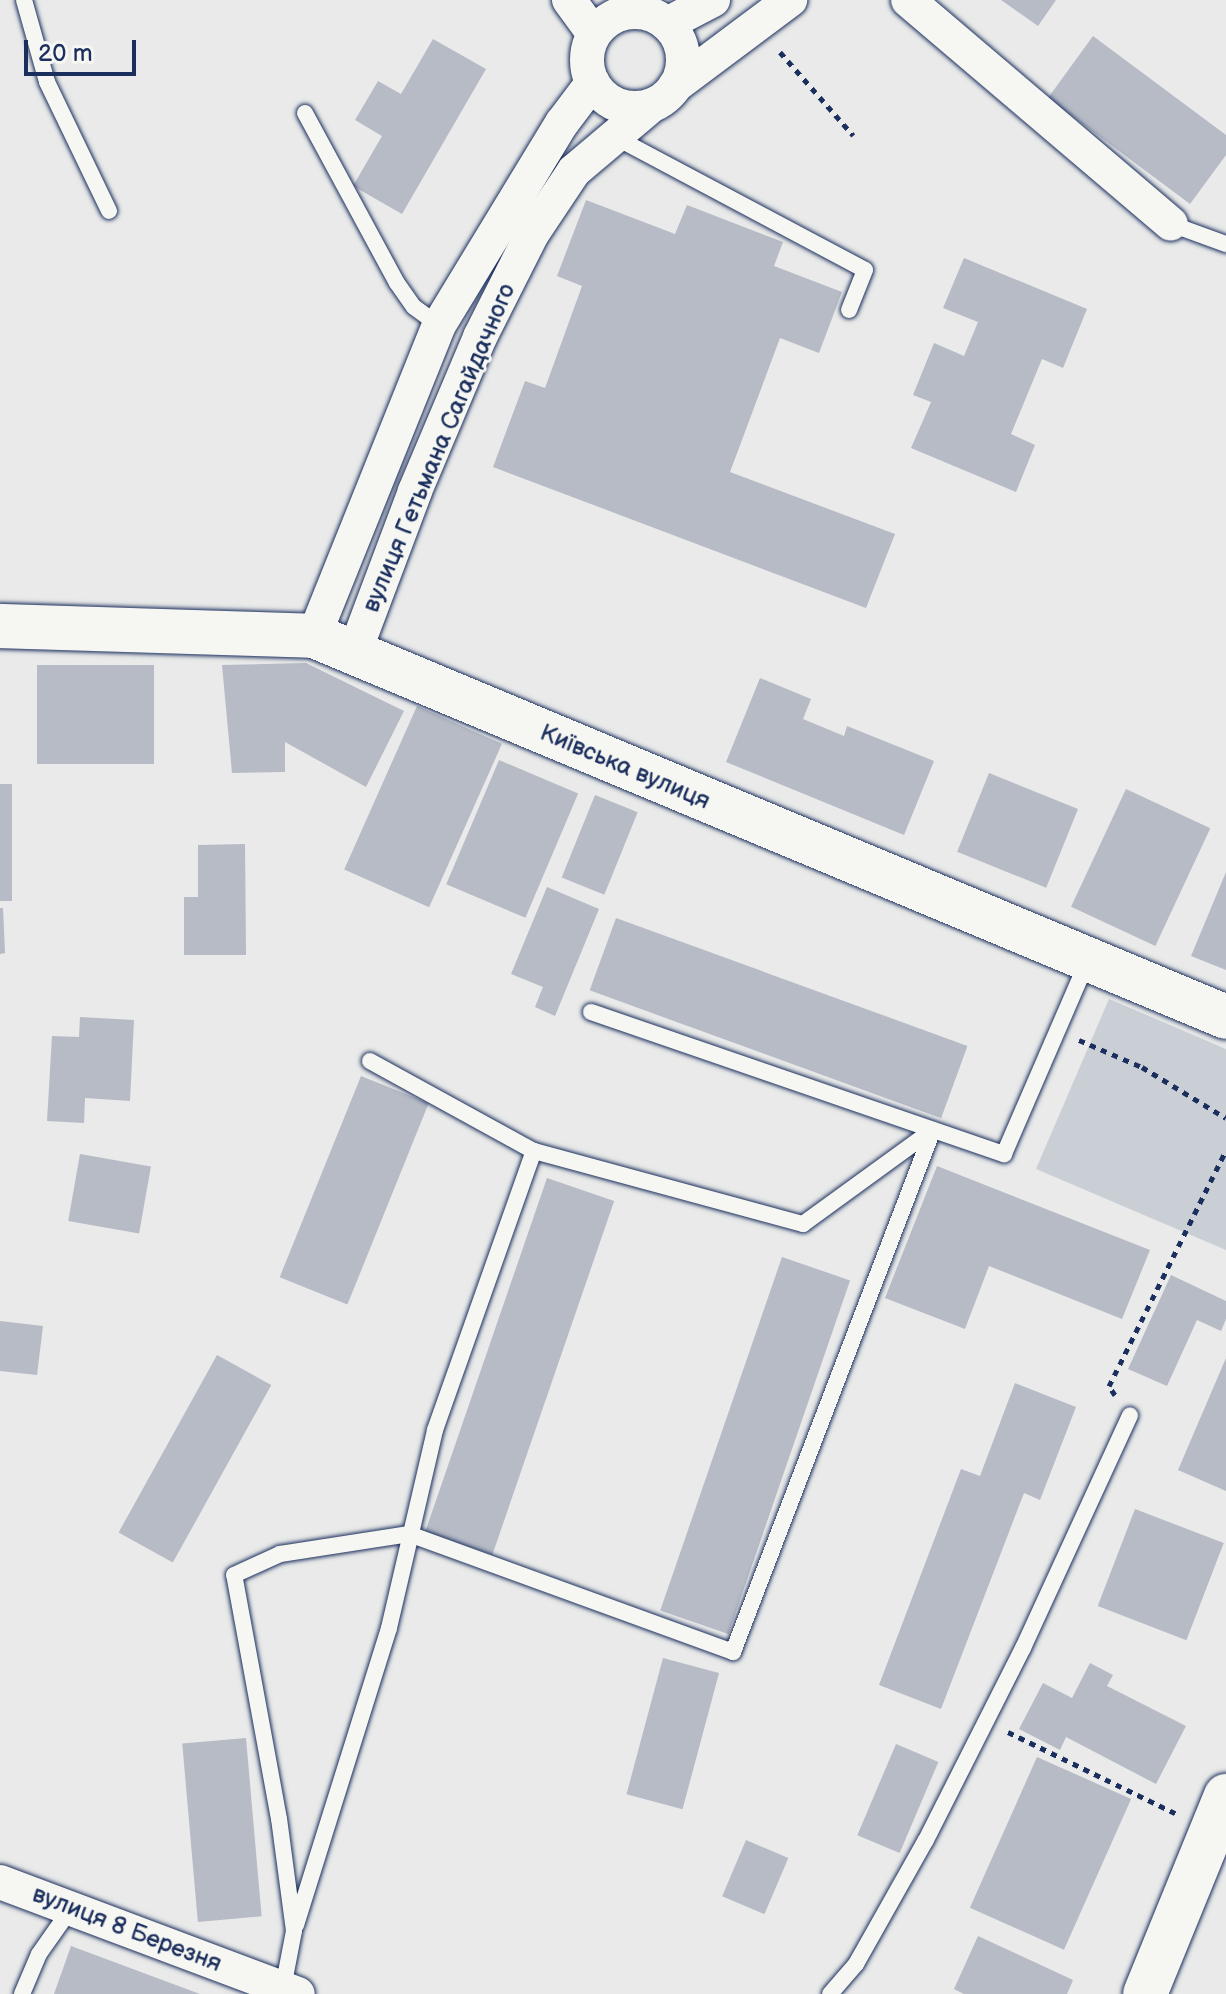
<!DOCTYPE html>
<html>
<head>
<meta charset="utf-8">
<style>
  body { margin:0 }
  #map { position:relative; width:1226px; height:1994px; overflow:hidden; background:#e9eae9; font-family:"Balsamiq Sans",sans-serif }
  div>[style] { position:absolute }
  .green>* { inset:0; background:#caced5 }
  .building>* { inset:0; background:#b6bbc6; transform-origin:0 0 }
  .path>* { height:5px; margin-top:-2.5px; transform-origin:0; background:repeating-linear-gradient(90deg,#1b2f5e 0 6px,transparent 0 12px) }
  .roads { filter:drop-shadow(0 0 2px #1b2f5e) drop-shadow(0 0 2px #1b2f5e) }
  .service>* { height:16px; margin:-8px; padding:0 8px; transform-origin:8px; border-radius:8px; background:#f6f6f2 }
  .minor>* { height:34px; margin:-17px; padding:0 17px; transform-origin:17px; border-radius:17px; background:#f6f6f2 }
  .minor>.ring { margin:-17px; padding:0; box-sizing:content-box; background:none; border:34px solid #f6f6f2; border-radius:50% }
  .secondary>* { height:44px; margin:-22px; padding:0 22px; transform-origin:22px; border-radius:22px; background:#f6f6f2 }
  span { translate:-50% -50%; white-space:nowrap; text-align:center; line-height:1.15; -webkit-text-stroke:6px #f6f6f2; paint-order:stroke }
  .street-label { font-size:24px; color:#1b2f5e }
  .scale { position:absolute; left:24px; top:40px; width:112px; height:36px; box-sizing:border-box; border:4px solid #1b2f5e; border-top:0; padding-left:10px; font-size:24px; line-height:28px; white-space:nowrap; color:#1b2f5e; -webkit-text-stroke:6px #f6f6f2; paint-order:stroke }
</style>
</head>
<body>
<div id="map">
  <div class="green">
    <div style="clip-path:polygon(1109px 999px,1226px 1049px,1226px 1250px,1036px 1169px)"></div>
  </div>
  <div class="building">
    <div style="clip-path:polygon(1001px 0,1056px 0,1038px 26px)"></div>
    <div style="clip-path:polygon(1093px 36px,1226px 135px,1226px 155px,1190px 204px,1048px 98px)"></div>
    <div style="clip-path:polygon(433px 39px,486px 69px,402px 214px,353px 186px,382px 136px,355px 120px,378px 81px,401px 94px)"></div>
    <div style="clip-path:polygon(586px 200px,675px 234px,687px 205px,783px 242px,774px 266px,842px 292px,819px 353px,780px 338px,730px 472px,895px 534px,866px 608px,493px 467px,525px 381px,545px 388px,582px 286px,557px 276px)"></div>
    <div style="clip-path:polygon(964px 258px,1087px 309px,1063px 368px,1042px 359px,1011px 434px,1035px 445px,1016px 492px,911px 448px,931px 402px,913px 395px,934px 343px,964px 356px,978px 322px,943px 308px)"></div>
    <div style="clip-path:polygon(306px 663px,404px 711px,366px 787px,285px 742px,285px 772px,232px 773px,222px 665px)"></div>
    <div style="left:37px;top:665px;width:117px;height:99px"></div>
    <div style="clip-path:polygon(760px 678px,811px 699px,803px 719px,844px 736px,847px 726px,934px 761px,904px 835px,726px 762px)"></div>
    <div style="left:417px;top:706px;width:93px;height:179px;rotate:24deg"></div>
    <div style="left:499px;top:760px;width:86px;height:135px;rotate:23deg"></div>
    <div style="left:989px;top:773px;width:96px;height:85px;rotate:22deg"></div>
    <div style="left:0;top:784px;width:12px;height:117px"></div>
    <div style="left:1126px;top:789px;width:93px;height:130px;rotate:25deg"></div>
    <div style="left:595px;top:795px;width:46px;height:89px;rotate:22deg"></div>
    <div style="clip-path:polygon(245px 844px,246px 955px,184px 955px,184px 897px,198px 897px,198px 845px)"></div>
    <div style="clip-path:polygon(1226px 872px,1226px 970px,1191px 956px)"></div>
    <div style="clip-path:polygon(547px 887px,599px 909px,555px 1016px,535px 1007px,543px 987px,511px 974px)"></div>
    <div style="clip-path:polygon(0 908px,3px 908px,5px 953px,0 954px)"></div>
    <div style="left:616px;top:918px;width:374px;height:77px;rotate:20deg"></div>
    <div style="clip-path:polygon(80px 1017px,134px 1020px,130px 1101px,85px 1098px,84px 1123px,47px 1121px,52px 1036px,79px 1037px)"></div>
    <div style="left:361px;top:1076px;width:73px;height:217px;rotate:22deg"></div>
    <div style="left:80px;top:1154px;width:72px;height:68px;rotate:10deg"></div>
    <div style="clip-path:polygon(937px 1166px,1150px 1250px,1122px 1319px,989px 1266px,965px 1329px,885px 1298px)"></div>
    <div style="left:547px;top:1178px;width:71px;height:374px;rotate:19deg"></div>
    <div style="left:782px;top:1257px;width:72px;height:374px;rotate:19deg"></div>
    <div style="clip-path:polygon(1171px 1275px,1226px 1301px,1226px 1319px,1221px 1331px,1197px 1320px,1167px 1386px,1128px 1369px)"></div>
    <div style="clip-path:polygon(0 1321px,43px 1326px,37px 1375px,0 1371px)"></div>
    <div style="left:217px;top:1355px;width:62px;height:203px;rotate:29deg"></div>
    <div style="clip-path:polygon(1226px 1358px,1226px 1491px,1178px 1470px)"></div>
    <div style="clip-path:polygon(1015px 1383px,1076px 1407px,1040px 1500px,1024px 1493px,941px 1709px,879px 1685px,961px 1469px,980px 1476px)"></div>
    <div style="left:1135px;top:1509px;width:95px;height:104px;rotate:21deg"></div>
    <div style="left:663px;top:1658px;width:58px;height:141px;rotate:15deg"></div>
    <div style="clip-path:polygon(1090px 1663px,1113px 1675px,1107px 1686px,1186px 1726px,1156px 1784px,1066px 1737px,1060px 1750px,1019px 1729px,1043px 1683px,1072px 1698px)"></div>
    <div style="left:246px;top:1738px;width:179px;height:64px;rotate:85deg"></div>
    <div style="left:896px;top:1744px;width:46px;height:99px;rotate:23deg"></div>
    <div style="left:1037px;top:1757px;width:103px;height:165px;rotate:24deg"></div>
    <div style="left:746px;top:1840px;width:46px;height:61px;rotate:23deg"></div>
    <div style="clip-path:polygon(978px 1936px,1073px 1980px,1067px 1994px,964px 1994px,954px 1989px)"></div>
    <div style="clip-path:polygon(71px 1946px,200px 1994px,54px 1994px)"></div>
  </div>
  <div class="path">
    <div style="left:780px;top:52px;width:111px;rotate:48.7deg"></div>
    <div style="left:1079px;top:1040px;width:69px;rotate:23.2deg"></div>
    <div style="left:1142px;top:1067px;width:98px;rotate:31.3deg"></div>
    <div style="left:1115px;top:1395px;width:11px;rotate:-124deg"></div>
    <div style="left:1109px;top:1386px;width:263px;rotate:-63.6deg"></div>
    <div style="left:1008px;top:1732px;width:186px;rotate:25.9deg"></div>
  </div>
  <div class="roads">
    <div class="service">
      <div style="left:24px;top:0;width:85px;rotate:74.3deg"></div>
      <div style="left:47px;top:82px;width:143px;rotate:64.3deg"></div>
      <div style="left:305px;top:113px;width:193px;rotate:61.6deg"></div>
      <div style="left:397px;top:283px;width:29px;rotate:55deg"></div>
      <div style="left:414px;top:307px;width:31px;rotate:36deg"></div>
      <div style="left:615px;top:137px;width:283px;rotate:28deg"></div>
      <div style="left:865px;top:270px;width:43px;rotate:111.8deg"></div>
      <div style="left:1171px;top:224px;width:59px;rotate:20deg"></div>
      <div style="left:591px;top:1012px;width:437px;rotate:19deg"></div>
      <div style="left:1004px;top:1154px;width:209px;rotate:-66.6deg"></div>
      <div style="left:370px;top:1061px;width:187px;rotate:28.8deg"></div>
      <div style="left:534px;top:1151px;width:279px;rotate:15.2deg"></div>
      <div style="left:803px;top:1224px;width:158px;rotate:-36deg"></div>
      <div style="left:296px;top:1925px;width:311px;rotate:-72.6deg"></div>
      <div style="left:389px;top:1628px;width:203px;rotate:-76.9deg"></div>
      <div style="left:435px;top:1430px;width:296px;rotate:-70.5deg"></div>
      <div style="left:283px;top:1988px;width:58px;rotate:-79.1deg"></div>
      <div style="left:294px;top:1931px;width:113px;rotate:-97.6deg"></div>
      <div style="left:279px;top:1819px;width:248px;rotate:-100.4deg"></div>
      <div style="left:234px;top:1575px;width:51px;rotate:-24.5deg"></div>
      <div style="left:280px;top:1554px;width:131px;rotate:-8.8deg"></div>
      <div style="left:409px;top:1534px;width:345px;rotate:20deg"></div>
      <div style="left:733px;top:1652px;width:559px;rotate:-69.04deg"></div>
      <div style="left:22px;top:1994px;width:43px;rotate:-67deg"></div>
      <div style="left:39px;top:1954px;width:57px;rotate:-54.9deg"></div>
      <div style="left:830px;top:1994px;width:40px;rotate:-49deg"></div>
      <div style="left:856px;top:1964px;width:142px;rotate:-60.6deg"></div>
      <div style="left:926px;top:1840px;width:215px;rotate:-63.2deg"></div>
      <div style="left:1023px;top:1648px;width:256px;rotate:-65.3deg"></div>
    </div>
    <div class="minor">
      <div style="left:569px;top:0;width:42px;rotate:53.7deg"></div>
      <div style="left:908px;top:0;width:345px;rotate:40.4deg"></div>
      <div class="ring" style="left:587px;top:12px;width:62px;height:62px"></div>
      <div style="left:667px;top:24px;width:52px;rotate:-27.6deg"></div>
      <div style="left:675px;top:86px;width:144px;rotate:-36.8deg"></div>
      <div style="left:314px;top:636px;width:335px;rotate:-68.1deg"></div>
      <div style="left:439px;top:325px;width:237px;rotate:-58.7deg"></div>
      <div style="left:562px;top:123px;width:51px;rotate:-52.9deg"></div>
      <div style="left:355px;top:651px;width:171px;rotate:-69.4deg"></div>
      <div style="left:415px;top:491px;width:167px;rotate:-67.1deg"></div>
      <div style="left:480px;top:337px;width:115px;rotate:-63.2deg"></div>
      <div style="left:532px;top:234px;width:76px;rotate:-56.3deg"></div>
      <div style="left:574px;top:171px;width:102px;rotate:-40.2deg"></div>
      <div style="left:0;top:1882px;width:318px;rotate:20.6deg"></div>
    </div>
    <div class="secondary">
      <div style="left:0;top:626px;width:314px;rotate:1.8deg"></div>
      <div style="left:314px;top:636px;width:988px;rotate:22.67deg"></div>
      <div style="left:1145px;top:1994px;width:214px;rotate:-67.8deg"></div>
    </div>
  </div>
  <div class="street-label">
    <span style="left:439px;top:448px;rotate:-67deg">вулиця Гетьмана Сагайдачного</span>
    <span style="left:625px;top:767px;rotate:23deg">Київська вулиця</span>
    <span style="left:127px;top:1929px;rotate:21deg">вулиця 8 Березня</span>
  </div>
  <div class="scale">20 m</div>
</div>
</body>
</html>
